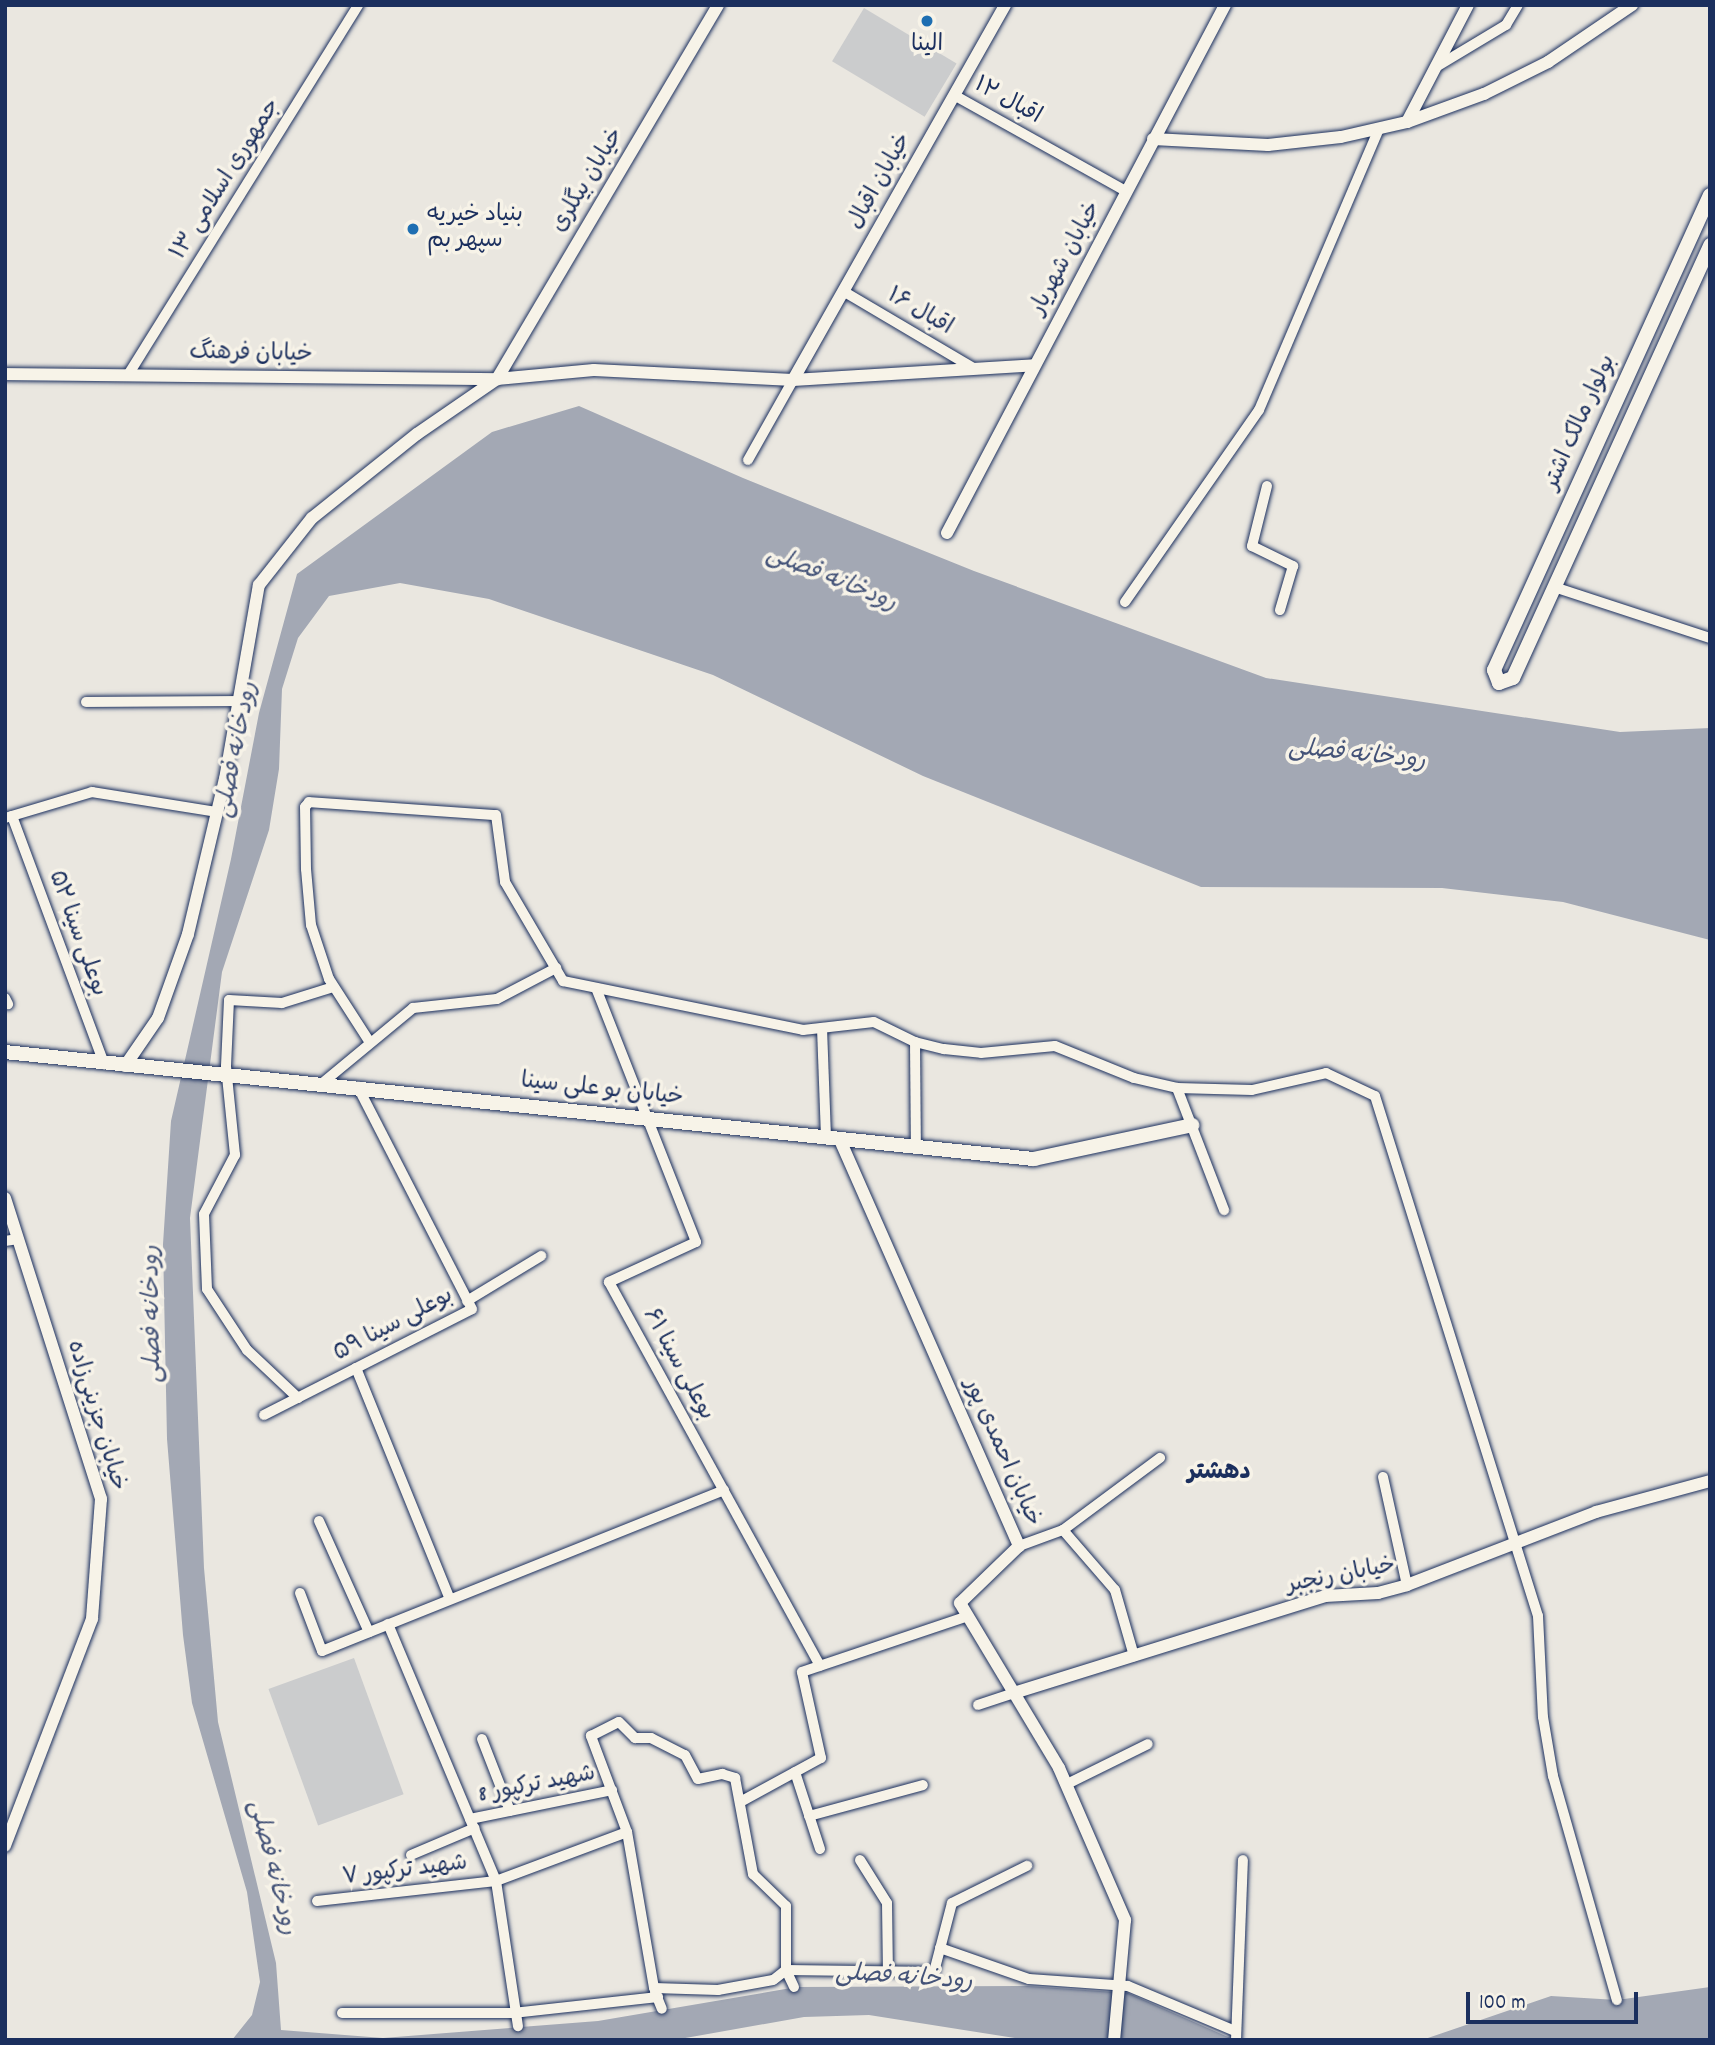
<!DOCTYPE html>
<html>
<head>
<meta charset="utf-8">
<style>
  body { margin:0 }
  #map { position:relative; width:1715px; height:2045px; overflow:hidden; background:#eae7e0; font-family:Dekko,"Playpen Sans Arabic",sans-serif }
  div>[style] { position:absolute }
  .green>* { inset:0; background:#cbcccd; transform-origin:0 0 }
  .water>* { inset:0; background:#a3a8b4 }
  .roads { filter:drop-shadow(0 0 2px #1b2f5e) drop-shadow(0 0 2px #1b2f5e) }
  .minor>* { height:10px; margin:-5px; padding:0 5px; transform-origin:5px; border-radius:5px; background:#f7f3e8 }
  .tertiary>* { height:12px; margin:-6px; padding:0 6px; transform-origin:6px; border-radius:6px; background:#f7f3e8 }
  .secondary>* { height:14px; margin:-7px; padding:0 7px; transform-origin:7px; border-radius:7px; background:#f7f3e8 }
  .dots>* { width:19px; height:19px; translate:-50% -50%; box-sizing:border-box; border:4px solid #f7f3e8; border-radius:50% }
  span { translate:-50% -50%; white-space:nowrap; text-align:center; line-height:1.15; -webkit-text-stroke:7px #f7f3e8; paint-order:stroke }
  .poi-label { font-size:23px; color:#1b2f5e }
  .left { translate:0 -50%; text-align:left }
  .street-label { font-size:23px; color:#1b2f5e }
  .water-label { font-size:24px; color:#445378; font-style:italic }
  .neighbourhood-label { font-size:24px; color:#1b2f5e; font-weight:700 }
  .frame { position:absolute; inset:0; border:7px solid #1b2f5e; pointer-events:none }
  .scale { position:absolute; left:1466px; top:1992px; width:172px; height:32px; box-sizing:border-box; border:4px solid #1b2f5e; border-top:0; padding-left:9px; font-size:21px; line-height:24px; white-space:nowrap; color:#1b2f5e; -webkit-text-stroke:5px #f7f3e8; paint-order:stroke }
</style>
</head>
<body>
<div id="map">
  <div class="green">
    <div style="left:864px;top:8px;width:108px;height:62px;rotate:31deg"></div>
    <div style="left:354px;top:1658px;width:145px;height:91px;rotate:70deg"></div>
  </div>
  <div class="water">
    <div style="clip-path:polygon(579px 406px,743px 478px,974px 571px,1266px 678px,1620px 732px,1710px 728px,1710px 940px,1563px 902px,1442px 888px,1201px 887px,923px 776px,713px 675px,489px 599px,400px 583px,329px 596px,298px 638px,282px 689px,279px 769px,269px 830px,222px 972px,190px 1218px,204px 1568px,218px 1722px,276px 1963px,281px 2030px,383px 2038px,598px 2021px,797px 1987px,1028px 1986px,1128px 1993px,1235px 2040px,1027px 2040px,869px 2015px,804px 2017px,674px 2040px,232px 2040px,252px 2015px,260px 1982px,247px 1892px,192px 1703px,183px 1635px,167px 1439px,163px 1244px,171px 1121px,231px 859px,259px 713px,297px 574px,492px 432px)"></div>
    <div style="clip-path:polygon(1710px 1987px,1710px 2040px,1422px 2040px,1551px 1996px,1617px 2000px)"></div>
  </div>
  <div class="roads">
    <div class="minor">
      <div style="left:1436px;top:67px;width:82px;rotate:-31deg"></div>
      <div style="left:1506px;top:25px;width:23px;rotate:-59deg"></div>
      <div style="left:954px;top:95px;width:197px;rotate:29.2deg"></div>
      <div style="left:843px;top:291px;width:153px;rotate:30.6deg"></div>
      <div style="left:128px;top:375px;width:436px;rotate:-58.1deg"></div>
      <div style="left:748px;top:460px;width:92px;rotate:-60.6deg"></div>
      <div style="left:1267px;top:486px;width:62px;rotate:104deg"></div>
      <div style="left:1252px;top:546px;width:46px;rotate:26deg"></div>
      <div style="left:1293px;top:566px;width:46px;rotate:106.5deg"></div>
      <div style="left:1554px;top:587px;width:164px;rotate:18.1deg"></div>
      <div style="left:1125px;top:602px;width:234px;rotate:-55.1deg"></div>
      <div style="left:1259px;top:410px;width:306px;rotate:-66.9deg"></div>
      <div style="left:86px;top:702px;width:151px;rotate:-0.4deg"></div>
      <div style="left:12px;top:816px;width:265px;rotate:69.6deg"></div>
      <div style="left:5px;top:818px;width:91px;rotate:-16.6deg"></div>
      <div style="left:92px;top:792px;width:127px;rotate:9.1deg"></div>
      <div style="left:596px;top:988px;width:273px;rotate:68.5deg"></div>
      <div style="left:696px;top:1242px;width:96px;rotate:155.3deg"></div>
      <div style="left:609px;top:1282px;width:438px;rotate:61.2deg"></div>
      <div style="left:5px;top:998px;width:7px;rotate:63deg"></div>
      <div style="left:822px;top:1028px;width:111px;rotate:87.9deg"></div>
      <div style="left:369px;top:1041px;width:74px;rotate:-122.8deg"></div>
      <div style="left:329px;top:979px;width:57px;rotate:-108.4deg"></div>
      <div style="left:311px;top:925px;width:56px;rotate:-95.1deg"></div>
      <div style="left:306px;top:869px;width:62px;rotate:-90.9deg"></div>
      <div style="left:305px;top:807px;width:6px;rotate:-51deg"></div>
      <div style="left:309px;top:802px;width:187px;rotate:4deg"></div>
      <div style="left:496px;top:815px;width:68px;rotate:82.3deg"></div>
      <div style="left:505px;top:882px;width:115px;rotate:59.6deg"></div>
      <div style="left:563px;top:981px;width:245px;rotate:11.5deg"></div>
      <div style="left:803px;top:1030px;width:71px;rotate:-6.4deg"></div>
      <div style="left:874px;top:1022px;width:46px;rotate:26deg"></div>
      <div style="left:915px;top:1042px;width:30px;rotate:14deg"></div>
      <div style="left:944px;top:1049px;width:37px;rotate:6deg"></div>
      <div style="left:981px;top:1053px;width:74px;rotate:-5.4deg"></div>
      <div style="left:1055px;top:1046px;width:85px;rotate:22.1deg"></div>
      <div style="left:1134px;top:1078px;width:44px;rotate:13.1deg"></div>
      <div style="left:1177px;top:1088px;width:75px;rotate:1.5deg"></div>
      <div style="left:1252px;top:1090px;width:76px;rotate:-12.9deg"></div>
      <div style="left:1326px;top:1073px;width:54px;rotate:25.1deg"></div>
      <div style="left:1375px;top:1096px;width:545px;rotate:72.6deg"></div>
      <div style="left:1538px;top:1616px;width:101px;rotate:87.2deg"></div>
      <div style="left:1543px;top:1717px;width:60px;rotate:80.4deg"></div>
      <div style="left:1553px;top:1776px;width:233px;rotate:74.1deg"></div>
      <div style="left:915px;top:1042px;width:106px;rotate:89.5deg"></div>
      <div style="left:320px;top:1085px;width:121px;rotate:-39.6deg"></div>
      <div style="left:413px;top:1008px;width:84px;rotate:-6.1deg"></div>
      <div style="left:497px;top:999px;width:67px;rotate:-27.7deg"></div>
      <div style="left:1177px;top:1088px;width:131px;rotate:68.9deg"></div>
      <div style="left:5px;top:1241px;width:13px;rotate:-9deg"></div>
      <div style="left:467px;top:1301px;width:87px;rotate:-31.3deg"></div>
      <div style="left:356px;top:1368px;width:249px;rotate:67.9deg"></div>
      <div style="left:298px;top:1398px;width:70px;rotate:-136.7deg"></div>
      <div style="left:247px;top:1350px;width:73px;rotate:-123.3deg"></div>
      <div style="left:207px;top:1289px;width:75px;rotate:-92.3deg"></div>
      <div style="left:204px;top:1214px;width:67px;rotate:-62.3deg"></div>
      <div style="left:235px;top:1155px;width:89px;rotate:-95.8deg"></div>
      <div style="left:226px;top:1066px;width:66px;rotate:-87.4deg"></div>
      <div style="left:229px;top:1000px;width:53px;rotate:3.2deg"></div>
      <div style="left:282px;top:1003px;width:53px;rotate:-17.4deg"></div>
      <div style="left:264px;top:1415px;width:233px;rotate:-27deg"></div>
      <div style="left:472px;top:1309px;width:250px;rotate:-117.2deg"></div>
      <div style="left:1383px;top:1477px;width:111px;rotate:77.5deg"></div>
      <div style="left:319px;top:1521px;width:122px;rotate:65.8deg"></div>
      <div style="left:1063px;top:1530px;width:79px;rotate:49.1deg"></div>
      <div style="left:1115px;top:1590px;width:69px;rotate:73.9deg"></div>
      <div style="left:1019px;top:1546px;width:47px;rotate:-20deg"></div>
      <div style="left:1063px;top:1530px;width:121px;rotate:-36.6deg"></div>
      <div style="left:300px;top:1593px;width:62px;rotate:69.2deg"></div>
      <div style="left:322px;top:1651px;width:433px;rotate:-21.8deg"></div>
      <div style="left:388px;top:1624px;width:279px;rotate:67.2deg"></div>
      <div style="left:496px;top:1881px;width:147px;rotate:81.4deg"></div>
      <div style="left:978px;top:1705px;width:41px;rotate:-18.4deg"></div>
      <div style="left:482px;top:1739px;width:77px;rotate:68.7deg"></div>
      <div style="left:795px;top:1772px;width:81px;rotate:72deg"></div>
      <div style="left:1067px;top:1784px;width:90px;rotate:-26.3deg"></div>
      <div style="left:742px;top:1801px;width:90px;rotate:-28.6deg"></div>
      <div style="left:821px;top:1758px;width:88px;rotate:-102.5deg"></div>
      <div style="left:802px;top:1672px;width:175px;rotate:-18.6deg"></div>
      <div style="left:809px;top:1816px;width:118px;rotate:-15.2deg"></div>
      <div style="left:470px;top:1819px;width:145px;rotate:-11.5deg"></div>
      <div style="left:411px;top:1855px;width:69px;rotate:-22.9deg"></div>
      <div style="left:860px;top:1860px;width:51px;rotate:57.9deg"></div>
      <div style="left:887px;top:1903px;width:68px;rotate:89.2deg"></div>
      <div style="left:317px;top:1901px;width:180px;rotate:-6.4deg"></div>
      <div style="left:496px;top:1881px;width:140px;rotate:-20.5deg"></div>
      <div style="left:940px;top:1948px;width:94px;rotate:19.2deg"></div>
      <div style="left:1029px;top:1979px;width:99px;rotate:4deg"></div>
      <div style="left:1128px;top:1986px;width:116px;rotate:22.8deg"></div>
      <div style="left:794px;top:1987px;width:19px;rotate:-115deg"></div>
      <div style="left:786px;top:1970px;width:16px;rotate:142deg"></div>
      <div style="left:773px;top:1980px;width:56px;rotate:169.7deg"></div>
      <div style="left:718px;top:1990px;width:64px;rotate:-178.2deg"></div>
      <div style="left:654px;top:1988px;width:158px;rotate:-99.8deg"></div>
      <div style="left:627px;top:1832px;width:103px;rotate:-110.6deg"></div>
      <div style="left:591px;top:1736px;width:31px;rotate:-27deg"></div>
      <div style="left:619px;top:1722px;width:23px;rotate:45deg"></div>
      <div style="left:635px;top:1738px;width:16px"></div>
      <div style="left:651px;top:1738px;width:38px;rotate:27deg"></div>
      <div style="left:685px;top:1755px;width:27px;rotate:62deg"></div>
      <div style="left:698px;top:1779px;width:25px;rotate:-12deg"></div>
      <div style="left:722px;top:1774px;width:14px;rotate:17deg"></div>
      <div style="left:735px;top:1778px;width:98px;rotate:79.4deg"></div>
      <div style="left:753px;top:1874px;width:46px;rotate:44.1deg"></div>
      <div style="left:786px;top:1906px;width:64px;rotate:90deg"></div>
      <div style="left:786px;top:1970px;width:148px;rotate:0.8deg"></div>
      <div style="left:934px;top:1972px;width:71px;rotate:-75.4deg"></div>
      <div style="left:952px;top:1903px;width:84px;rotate:-26.3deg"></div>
      <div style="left:655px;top:1992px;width:18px;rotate:68deg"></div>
      <div style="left:342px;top:2013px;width:171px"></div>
      <div style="left:513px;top:2013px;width:146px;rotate:-6.3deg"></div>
      <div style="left:1236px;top:2040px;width:180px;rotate:-87.8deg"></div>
    </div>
    <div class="tertiary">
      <div style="left:1407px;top:122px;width:132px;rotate:-62.5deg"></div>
      <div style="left:1153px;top:139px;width:115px;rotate:3deg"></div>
      <div style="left:1268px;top:145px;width:73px;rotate:-6.3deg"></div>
      <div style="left:1341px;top:137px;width:68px;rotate:-12.8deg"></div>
      <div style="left:1407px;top:122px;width:82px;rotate:-20deg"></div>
      <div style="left:1484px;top:94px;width:72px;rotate:-26.6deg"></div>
      <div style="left:1548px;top:62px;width:102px;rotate:-34.2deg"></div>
      <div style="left:5px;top:374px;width:492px;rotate:0.6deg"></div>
      <div style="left:497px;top:379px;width:434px;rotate:-59.4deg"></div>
      <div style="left:793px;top:380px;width:431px;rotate:-60.5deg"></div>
      <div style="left:947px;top:533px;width:597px;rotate:-62.23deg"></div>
      <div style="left:125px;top:1066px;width:58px;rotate:-55.5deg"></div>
      <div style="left:158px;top:1018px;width:89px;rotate:-70.3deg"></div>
      <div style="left:188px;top:934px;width:159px;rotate:-76.6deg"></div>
      <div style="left:225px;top:779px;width:197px;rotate:-80.1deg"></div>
      <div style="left:259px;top:585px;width:85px;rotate:-51.7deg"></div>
      <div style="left:312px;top:518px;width:134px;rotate:-38.7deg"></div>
      <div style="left:417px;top:434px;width:97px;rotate:-34.5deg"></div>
      <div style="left:497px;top:379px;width:97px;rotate:-5.3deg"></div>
      <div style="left:594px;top:370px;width:199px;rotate:2.9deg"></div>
      <div style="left:793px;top:380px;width:242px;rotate:-3.5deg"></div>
      <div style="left:840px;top:1140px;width:444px;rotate:66.2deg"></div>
      <div style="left:1019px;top:1546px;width:82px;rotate:136deg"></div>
      <div style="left:960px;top:1603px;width:192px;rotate:59deg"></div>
      <div style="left:1059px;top:1768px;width:166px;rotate:66.5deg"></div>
      <div style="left:1125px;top:1920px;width:121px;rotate:95.2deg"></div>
      <div style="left:5px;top:1198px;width:316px;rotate:72.3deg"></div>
      <div style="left:101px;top:1499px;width:120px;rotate:94.3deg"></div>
      <div style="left:92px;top:1619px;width:243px;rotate:111deg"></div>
      <div style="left:1017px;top:1692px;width:323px;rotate:-17.3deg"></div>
      <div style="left:1325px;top:1596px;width:53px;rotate:-3.2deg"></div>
      <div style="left:1378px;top:1593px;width:30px;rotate:-15deg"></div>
      <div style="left:1407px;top:1585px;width:203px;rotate:-21.1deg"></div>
      <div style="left:1596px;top:1512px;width:118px;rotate:-15.2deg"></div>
    </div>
    <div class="secondary">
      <div style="left:1710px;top:195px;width:522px;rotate:114.45deg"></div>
      <div style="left:1494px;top:670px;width:14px;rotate:69deg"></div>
      <div style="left:1499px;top:683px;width:15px;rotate:-20deg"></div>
      <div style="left:1513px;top:678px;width:476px;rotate:-65.5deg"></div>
      <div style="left:5px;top:1052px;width:1035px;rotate:5.94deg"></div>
      <div style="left:1034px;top:1159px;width:162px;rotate:-12.1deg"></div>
    </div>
  </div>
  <div class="dots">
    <div style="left:927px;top:21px;background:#1f6fb2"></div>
    <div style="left:413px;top:229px;background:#1f6fb2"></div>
  </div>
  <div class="poi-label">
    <span style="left:927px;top:46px">الینا</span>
    <span class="left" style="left:427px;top:229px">بنیاد خیریه<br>سپهر بم</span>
  </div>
  <div class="street-label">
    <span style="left:1007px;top:102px;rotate:29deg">اقبال ۱۲</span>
    <span style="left:227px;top:180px;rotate:-58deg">جمهوری اسلامی ۱۳</span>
    <span style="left:589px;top:181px;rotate:-59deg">خیابان بیگلری</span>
    <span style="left:881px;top:182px;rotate:-61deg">خیابان اقبال</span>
    <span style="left:1067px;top:259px;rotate:-62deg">خیابان شهریار</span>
    <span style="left:919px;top:313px;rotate:30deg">اقبال ۱۶</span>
    <span style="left:251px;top:355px;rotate:1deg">خیابان فرهنگ</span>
    <span style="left:1581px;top:423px;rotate:-66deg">بولوار مالک اشتر</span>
    <span style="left:76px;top:934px;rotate:70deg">بوعلی سینا ۵۲</span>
    <span style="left:602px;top:1091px;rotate:6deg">خیابان بو علی سینا</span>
    <span style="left:394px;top:1326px;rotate:-28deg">بوعلی سینا ۵۹</span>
    <span style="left:677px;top:1365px;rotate:61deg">بوعلی سینا ۶۱</span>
    <span style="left:95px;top:1416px;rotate:73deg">خیابان جزینی‌زاده</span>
    <span style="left:1001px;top:1453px;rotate:66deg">خیابان احمدی پور</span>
    <span style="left:1341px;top:1577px;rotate:-11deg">خیابان رنجبر</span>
    <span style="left:537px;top:1786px;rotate:-11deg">شهید ترکپور 8</span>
    <span style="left:405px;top:1872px;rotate:-7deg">شهید ترکپور ۷</span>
  </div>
  <div class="water-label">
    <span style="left:831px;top:580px;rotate:22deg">رودخانه فصلی</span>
    <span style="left:238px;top:750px;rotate:-79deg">رودخانه فصلی</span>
    <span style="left:1357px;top:756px;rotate:6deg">رودخانه فصلی</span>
    <span style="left:154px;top:1314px;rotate:-91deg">رودخانه فصلی</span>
    <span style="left:271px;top:1868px;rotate:76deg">رودخانه فصلی</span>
    <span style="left:904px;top:1979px;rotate:4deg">رودخانه فصلی</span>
  </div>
  <div class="neighbourhood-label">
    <span style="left:1219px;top:1474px">دهشتر</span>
  </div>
  <div class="frame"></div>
  <div class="scale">100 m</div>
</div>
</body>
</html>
